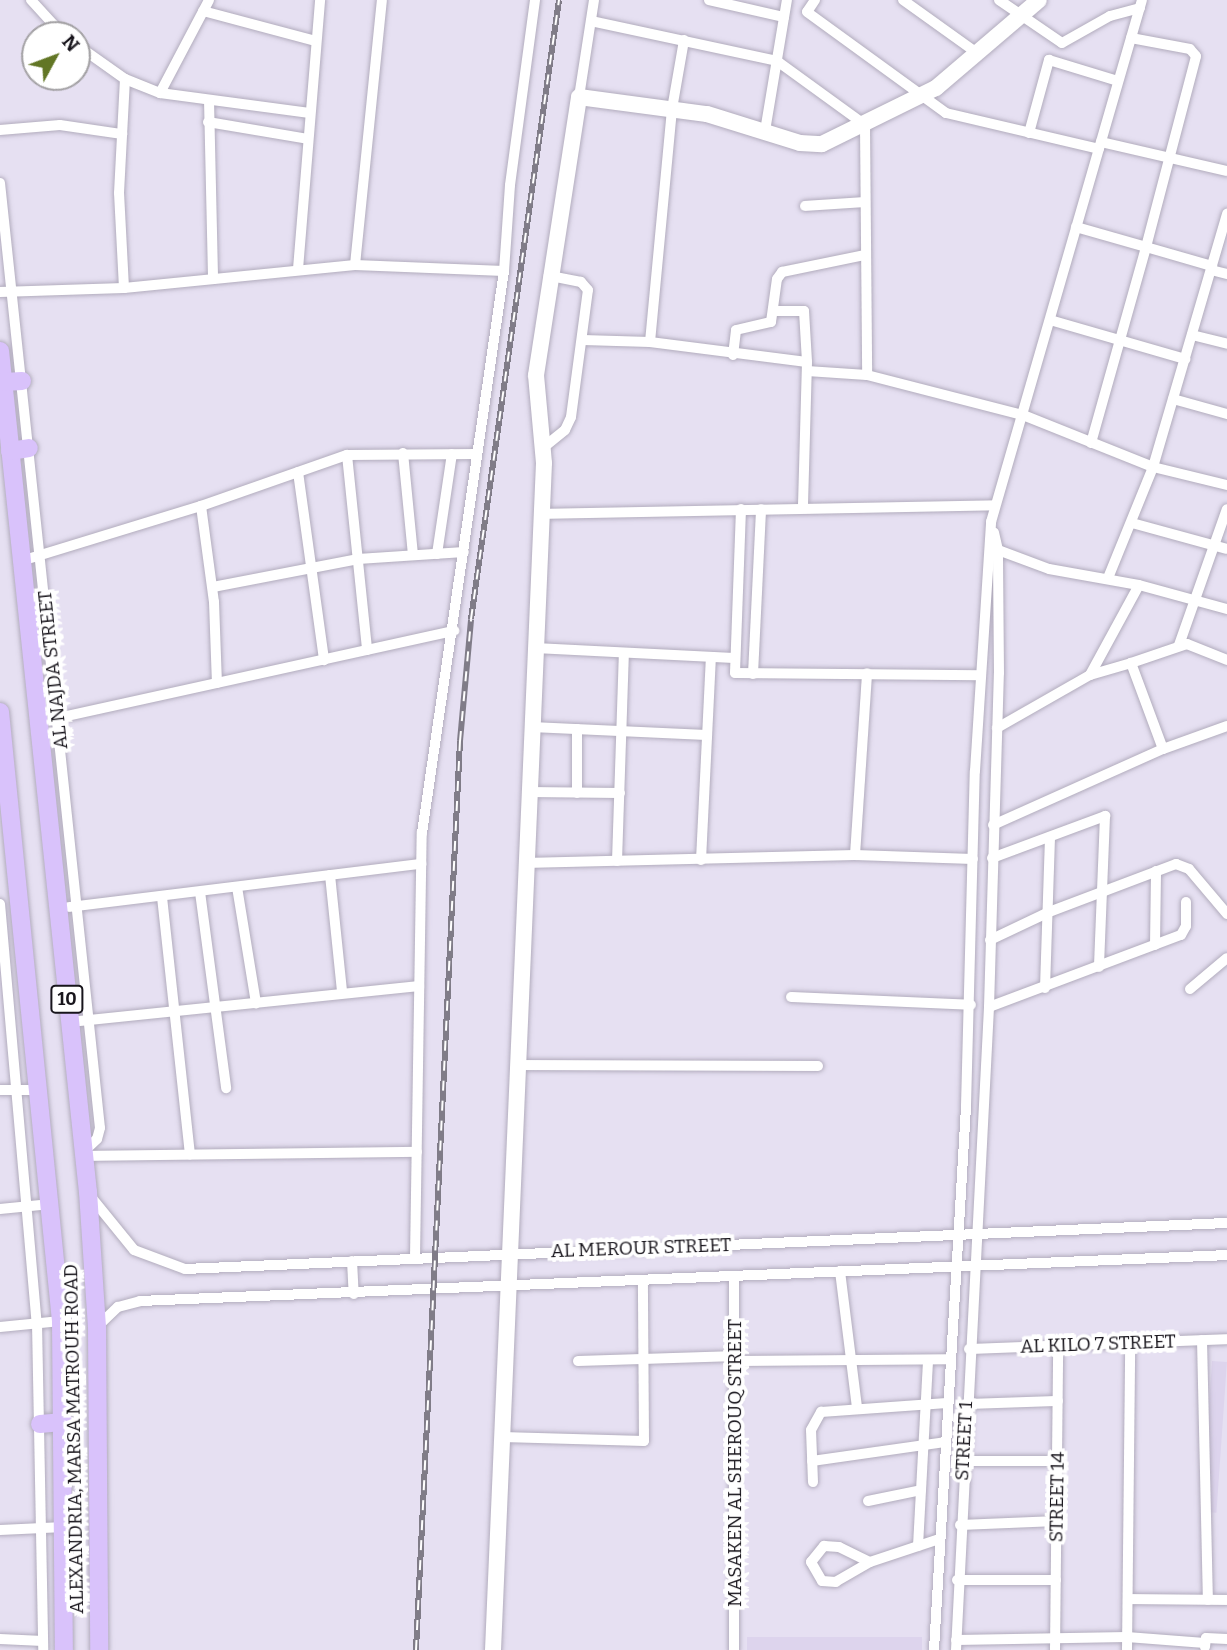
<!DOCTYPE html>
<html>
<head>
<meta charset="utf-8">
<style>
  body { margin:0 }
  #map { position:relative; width:1227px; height:1650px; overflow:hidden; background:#e6e0f2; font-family:Bitter,serif }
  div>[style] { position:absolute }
  .built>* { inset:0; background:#ddd4ed; transform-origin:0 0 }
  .roads { filter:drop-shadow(0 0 2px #b2acbd) drop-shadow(0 0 2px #b2acbd) }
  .street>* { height:10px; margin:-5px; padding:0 5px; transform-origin:5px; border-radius:5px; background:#fff }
  .secondary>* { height:16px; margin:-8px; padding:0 8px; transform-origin:8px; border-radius:8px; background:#fff }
  .primary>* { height:18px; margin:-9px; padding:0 9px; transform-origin:9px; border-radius:9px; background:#d9c2fb }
  .rail>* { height:6px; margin-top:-3px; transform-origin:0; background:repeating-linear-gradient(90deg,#fff 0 10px,#807c88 0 20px); box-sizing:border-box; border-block:2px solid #807c88 }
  span { translate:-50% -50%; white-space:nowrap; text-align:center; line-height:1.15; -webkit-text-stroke:7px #fff; paint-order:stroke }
  .shield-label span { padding:2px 5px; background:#fff; border:2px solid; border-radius:5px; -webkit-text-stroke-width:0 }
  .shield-label { font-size:18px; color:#18151c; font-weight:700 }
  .street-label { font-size:19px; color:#18151c }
  .north { position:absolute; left:21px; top:21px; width:70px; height:70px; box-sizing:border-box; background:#fff; border:2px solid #a3a1a4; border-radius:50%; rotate:49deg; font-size:19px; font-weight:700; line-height:28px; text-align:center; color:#18151c }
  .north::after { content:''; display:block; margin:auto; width:24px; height:32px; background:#627625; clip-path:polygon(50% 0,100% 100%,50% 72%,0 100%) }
</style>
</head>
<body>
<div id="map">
  <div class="built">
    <div style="left:1212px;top:1361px;width:15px;height:151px;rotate:4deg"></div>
    <div style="left:747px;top:1637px;width:175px;height:13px"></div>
  </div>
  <div class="roads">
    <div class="street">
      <div style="left:31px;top:0;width:47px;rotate:47.6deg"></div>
      <div style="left:709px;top:0;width:77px;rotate:12.8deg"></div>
      <div style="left:815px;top:0;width:14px;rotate:124deg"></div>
      <div style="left:807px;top:12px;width:172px;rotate:36deg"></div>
      <div style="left:946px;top:113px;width:157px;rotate:13.2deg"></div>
      <div style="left:903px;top:0;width:91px;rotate:35.6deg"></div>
      <div style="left:999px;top:0;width:76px;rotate:34.3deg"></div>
      <div style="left:1062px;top:43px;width:55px;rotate:-29.4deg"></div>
      <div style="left:1110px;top:16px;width:31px;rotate:-15deg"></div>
      <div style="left:203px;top:11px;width:117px;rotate:14.9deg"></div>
      <div style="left:591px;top:21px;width:190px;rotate:12.1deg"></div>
      <div style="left:777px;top:61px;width:109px;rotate:36deg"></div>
      <div style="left:865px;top:125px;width:250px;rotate:89.5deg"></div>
      <div style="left:867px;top:375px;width:161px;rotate:14.4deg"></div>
      <div style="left:1023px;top:415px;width:140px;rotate:21.8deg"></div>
      <div style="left:1153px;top:467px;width:76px;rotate:13.7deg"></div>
      <div style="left:77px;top:45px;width:59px;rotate:35.3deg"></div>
      <div style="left:125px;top:79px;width:38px;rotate:22deg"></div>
      <div style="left:160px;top:93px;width:151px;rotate:7.6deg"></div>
      <div style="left:160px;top:93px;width:105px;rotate:-62.2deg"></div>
      <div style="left:579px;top:97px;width:98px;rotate:-81.2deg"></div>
      <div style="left:209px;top:100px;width:179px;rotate:88.7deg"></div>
      <div style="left:208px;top:122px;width:101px;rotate:9.6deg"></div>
      <div style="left:0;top:130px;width:60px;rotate:-4.8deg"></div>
      <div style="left:60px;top:125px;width:63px;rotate:8.3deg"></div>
      <div style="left:765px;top:131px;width:133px;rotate:-80.5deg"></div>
      <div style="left:1029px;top:133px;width:76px;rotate:-74.7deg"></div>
      <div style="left:1049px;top:60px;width:72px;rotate:16.9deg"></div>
      <div style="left:1101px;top:142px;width:129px;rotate:13deg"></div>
      <div style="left:0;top:183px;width:950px;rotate:83.96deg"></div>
      <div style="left:100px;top:1128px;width:11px;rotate:105deg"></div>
      <div style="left:97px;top:1139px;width:18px;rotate:137deg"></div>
      <div style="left:805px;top:206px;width:59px;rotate:-3.9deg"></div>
      <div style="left:1076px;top:227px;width:73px;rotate:15.9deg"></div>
      <div style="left:1146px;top:247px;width:197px;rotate:-75.3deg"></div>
      <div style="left:1196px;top:56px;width:9px;rotate:-131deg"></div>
      <div style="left:1190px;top:49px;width:60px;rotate:-169.4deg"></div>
      <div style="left:355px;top:265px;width:266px;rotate:-84.2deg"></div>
      <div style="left:298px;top:269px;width:270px;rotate:-85.3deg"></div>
      <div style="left:1211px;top:270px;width:16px;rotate:14deg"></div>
      <div style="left:124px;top:288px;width:95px;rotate:-93deg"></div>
      <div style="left:119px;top:193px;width:114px;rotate:-87deg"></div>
      <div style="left:0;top:292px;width:124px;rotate:-1.8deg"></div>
      <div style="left:124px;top:288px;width:232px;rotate:-5.7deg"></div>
      <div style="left:355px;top:265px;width:149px;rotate:2.3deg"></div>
      <div style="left:773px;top:311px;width:31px"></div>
      <div style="left:804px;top:311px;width:51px;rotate:86.6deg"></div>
      <div style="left:1050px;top:320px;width:141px;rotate:16.1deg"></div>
      <div style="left:1192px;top:335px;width:36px;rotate:14deg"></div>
      <div style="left:583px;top:340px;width:67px;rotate:1.7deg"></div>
      <div style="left:650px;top:342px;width:158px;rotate:7.3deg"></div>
      <div style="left:807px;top:362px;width:144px;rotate:91.6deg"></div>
      <div style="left:650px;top:342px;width:234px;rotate:-84.6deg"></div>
      <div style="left:672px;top:109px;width:70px;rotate:-80.1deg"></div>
      <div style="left:733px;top:355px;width:25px;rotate:-83deg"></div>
      <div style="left:736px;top:330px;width:36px;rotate:-13deg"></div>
      <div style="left:771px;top:322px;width:43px;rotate:-82.1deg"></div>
      <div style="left:777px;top:279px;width:9px;rotate:-54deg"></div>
      <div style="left:782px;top:272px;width:85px;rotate:-11.6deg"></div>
      <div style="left:807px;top:371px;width:60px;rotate:3.8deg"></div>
      <div style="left:1173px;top:399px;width:56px;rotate:15.5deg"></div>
      <div style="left:1091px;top:443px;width:204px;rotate:-74.3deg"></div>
      <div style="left:1146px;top:247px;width:69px;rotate:16.1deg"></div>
      <div style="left:544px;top:447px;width:27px;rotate:-39deg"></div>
      <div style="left:565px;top:430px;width:14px;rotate:-65deg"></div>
      <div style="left:571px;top:417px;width:128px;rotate:-82.4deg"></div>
      <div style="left:588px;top:290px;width:11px;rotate:-131deg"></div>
      <div style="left:581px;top:282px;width:33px;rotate:-169deg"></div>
      <div style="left:403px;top:453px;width:102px;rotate:84.4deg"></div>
      <div style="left:347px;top:455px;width:196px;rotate:84.1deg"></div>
      <div style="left:298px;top:472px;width:190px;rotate:82.1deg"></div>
      <div style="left:201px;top:506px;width:97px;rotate:82.3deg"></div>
      <div style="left:214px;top:602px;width:81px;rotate:87.9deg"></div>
      <div style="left:741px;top:509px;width:164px;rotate:92.1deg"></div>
      <div style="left:735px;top:673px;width:245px;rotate:0.5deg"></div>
      <div style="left:541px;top:514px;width:453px;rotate:-1.1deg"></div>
      <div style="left:1132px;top:523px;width:98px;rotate:15.3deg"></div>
      <div style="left:998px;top:550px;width:54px;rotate:20.4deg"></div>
      <div style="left:1049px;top:569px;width:91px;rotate:10.1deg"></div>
      <div style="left:437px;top:554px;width:101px;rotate:-81.5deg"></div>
      <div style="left:21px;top:561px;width:188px;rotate:-17deg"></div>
      <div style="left:201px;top:506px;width:155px;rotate:-19.3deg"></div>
      <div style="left:347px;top:455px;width:129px;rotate:-0.4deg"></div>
      <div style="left:1108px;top:578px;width:120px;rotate:-67.9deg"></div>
      <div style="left:1153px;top:467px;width:264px;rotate:-73.7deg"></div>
      <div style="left:213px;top:587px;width:148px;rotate:-10.9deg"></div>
      <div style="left:358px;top:559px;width:106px;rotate:-3.8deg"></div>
      <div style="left:1179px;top:645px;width:144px;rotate:-70.6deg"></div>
      <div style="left:535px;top:648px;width:199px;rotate:2.9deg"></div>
      <div style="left:753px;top:674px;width:165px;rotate:-87.2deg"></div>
      <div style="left:1090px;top:675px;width:43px;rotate:-16.3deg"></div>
      <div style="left:53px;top:719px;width:411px;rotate:-12.4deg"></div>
      <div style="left:531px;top:727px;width:176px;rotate:2.6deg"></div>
      <div style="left:997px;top:728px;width:107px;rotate:-29.7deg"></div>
      <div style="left:1090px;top:675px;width:102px;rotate:-61.4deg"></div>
      <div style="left:1139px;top:585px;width:91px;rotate:15.3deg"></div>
      <div style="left:577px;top:729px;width:64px;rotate:90deg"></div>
      <div style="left:1163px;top:749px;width:92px;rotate:-110.4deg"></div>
      <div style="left:1131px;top:663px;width:59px;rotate:-18.7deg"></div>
      <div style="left:1187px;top:644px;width:43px;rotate:21.8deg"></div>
      <div style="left:528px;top:792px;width:92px;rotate:0.6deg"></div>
      <div style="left:993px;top:825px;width:186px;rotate:-24.1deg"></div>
      <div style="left:1163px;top:749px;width:68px;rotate:-19.8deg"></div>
      <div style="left:855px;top:855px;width:182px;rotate:-86.2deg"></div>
      <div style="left:992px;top:858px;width:121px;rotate:-20.4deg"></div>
      <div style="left:1105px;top:816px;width:151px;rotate:92.3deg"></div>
      <div style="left:701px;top:860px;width:203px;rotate:-87.2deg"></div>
      <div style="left:617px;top:861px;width:208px;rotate:-88.1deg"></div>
      <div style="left:524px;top:863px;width:331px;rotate:-1.4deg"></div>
      <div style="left:855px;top:855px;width:118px;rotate:1.9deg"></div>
      <div style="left:330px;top:875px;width:118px;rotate:84.1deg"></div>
      <div style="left:237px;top:887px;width:118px;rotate:80.7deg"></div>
      <div style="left:200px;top:892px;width:198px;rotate:82.4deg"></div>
      <div style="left:162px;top:897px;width:259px;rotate:83.8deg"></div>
      <div style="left:0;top:904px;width:421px;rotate:85deg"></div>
      <div style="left:37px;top:1323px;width:327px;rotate:88.9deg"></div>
      <div style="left:69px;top:907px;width:355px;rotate:-7deg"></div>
      <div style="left:990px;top:940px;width:65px;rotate:-25.4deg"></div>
      <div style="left:1049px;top:912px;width:136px;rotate:-20.7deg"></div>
      <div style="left:1176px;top:864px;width:14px;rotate:21deg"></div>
      <div style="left:1189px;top:869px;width:59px;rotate:49.8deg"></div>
      <div style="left:1155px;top:945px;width:74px;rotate:-89.2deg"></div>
      <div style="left:1045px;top:988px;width:151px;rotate:-88.1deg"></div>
      <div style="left:1190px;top:989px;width:48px;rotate:-40deg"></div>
      <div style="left:791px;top:997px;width:180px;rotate:2.5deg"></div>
      <div style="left:989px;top:1007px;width:205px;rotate:-20.6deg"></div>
      <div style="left:1181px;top:935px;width:10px;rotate:-61deg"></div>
      <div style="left:1186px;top:926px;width:24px;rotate:-90deg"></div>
      <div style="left:70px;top:1022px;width:351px;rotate:-5.9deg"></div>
      <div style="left:517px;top:1065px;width:301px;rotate:0.2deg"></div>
      <div style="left:0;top:1090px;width:39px"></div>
      <div style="left:84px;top:1156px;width:333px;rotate:-0.7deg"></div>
      <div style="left:91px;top:1197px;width:68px;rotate:50.9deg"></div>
      <div style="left:134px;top:1250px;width:54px;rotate:20.4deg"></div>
      <div style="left:185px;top:1269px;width:1043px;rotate:-2.53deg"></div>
      <div style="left:0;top:1209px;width:51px;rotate:-5.6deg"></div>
      <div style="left:415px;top:1258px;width:425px;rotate:-89.1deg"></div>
      <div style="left:422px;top:833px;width:568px;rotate:-81.7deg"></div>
      <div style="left:504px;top:271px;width:86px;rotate:-86deg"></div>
      <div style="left:510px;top:185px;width:187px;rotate:-82.3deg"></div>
      <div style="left:352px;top:1261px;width:33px;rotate:87deg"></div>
      <div style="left:840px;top:1271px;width:137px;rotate:82.9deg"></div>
      <div style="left:0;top:1327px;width:61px;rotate:-5.6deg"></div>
      <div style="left:97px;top:1327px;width:29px;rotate:-44deg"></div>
      <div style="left:118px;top:1307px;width:23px;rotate:-15deg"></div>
      <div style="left:140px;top:1301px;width:1088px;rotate:-2.42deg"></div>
      <div style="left:1202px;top:1340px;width:260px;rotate:88.7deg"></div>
      <div style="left:969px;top:1349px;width:258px;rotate:-2.2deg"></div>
      <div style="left:578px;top:1361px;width:159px;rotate:-1.8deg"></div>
      <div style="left:737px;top:1361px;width:212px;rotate:-0.5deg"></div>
      <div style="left:966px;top:1404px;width:92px;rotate:-1.9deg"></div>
      <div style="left:502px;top:1437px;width:142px;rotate:1.6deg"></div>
      <div style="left:644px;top:1441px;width:161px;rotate:-90.4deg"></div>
      <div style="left:812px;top:1461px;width:134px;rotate:-8.1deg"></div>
      <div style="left:963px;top:1461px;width:94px"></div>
      <div style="left:813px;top:1482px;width:52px;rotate:-92.2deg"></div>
      <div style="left:811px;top:1430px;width:21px;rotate:-61deg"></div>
      <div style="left:821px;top:1412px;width:126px;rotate:-4.1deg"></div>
      <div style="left:868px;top:1501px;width:54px;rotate:-11.7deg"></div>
      <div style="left:960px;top:1525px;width:97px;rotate:-2.4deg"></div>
      <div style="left:0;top:1530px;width:64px;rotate:-2.7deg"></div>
      <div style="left:824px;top:1546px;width:15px;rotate:4deg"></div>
      <div style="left:839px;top:1547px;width:34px;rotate:26deg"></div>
      <div style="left:870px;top:1562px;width:39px;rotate:150deg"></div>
      <div style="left:836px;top:1582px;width:14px;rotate:-176deg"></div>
      <div style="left:822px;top:1581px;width:22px;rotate:-120deg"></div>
      <div style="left:811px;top:1562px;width:21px;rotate:-51deg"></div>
      <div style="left:918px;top:1546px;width:186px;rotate:-86.9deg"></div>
      <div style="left:870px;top:1562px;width:73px;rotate:-18.4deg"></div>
      <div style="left:957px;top:1580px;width:99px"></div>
      <div style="left:1128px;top:1599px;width:99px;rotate:0.6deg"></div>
      <div style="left:0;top:1639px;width:43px;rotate:2.7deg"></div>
      <div style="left:956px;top:1640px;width:171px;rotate:-1deg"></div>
      <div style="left:1127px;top:1637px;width:78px;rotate:4.4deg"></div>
      <div style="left:1205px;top:1647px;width:9px;rotate:-84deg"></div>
      <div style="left:1206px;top:1638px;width:21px;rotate:3deg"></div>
      <div style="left:734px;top:1650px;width:373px;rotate:-90deg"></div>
      <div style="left:934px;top:1650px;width:545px;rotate:-86.63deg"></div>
      <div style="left:966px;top:1106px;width:335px;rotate:-88.5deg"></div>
      <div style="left:975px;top:771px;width:250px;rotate:-86.3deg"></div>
      <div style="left:991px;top:522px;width:543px;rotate:-73.87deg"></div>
      <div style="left:956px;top:1650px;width:644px;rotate:-87.06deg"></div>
      <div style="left:989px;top:1007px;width:334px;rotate:-88.3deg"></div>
      <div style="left:999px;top:673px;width:123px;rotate:-90.5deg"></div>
      <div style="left:998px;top:550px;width:18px;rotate:-103deg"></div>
      <div style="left:1055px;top:1650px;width:305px;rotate:-89.4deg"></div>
      <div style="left:1127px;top:1650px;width:307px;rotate:-89.4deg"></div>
    </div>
    <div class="secondary">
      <div style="left:493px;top:1650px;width:1188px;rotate:-87.54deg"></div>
      <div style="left:544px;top:463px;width:88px;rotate:-95.2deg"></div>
      <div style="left:536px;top:375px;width:281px;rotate:-81.2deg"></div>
      <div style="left:579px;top:97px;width:129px;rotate:7.6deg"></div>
      <div style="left:707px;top:114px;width:97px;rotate:17.3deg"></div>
      <div style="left:800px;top:143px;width:22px;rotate:3deg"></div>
      <div style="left:822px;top:144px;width:127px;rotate:-26.2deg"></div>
      <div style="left:936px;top:88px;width:135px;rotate:-40.5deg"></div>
    </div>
    <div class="primary">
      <div style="left:0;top:351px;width:846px;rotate:84.03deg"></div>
      <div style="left:88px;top:1192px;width:135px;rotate:86.2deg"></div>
      <div style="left:97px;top:1327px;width:323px;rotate:89.6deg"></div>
      <div style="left:4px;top:382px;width:18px;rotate:-3deg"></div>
      <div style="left:10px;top:451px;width:19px;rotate:-9deg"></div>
      <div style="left:0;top:712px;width:612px;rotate:84.28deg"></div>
      <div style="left:61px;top:1321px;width:329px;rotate:89.5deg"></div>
      <div style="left:40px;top:1424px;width:24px;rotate:-5deg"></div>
    </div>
  </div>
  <div class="rail">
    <div style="left:416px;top:1650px;width:910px;rotate:-87.23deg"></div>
    <div style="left:460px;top:741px;width:122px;rotate:-84.8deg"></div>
    <div style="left:471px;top:619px;width:625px;rotate:-81.91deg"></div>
  </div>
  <div class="shield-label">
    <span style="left:67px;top:999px">10</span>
  </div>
  <div class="street-label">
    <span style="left:53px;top:670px;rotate:-96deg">AL NAJDA STREET</span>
    <span style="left:641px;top:1248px;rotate:-2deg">AL MEROUR STREET</span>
    <span style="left:1098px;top:1344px;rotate:-2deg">AL KILO 7 STREET</span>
    <span style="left:74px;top:1439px;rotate:-91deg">ALEXANDRIA, MARSA MATROUH ROAD</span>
    <span style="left:964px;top:1441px;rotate:-87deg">STREET 1</span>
    <span style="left:735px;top:1463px;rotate:-90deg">MASAKEN AL SHEROUQ STREET</span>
    <span style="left:1057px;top:1497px;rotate:-89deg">STREET 14</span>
  </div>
  <div class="north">N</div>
</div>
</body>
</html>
